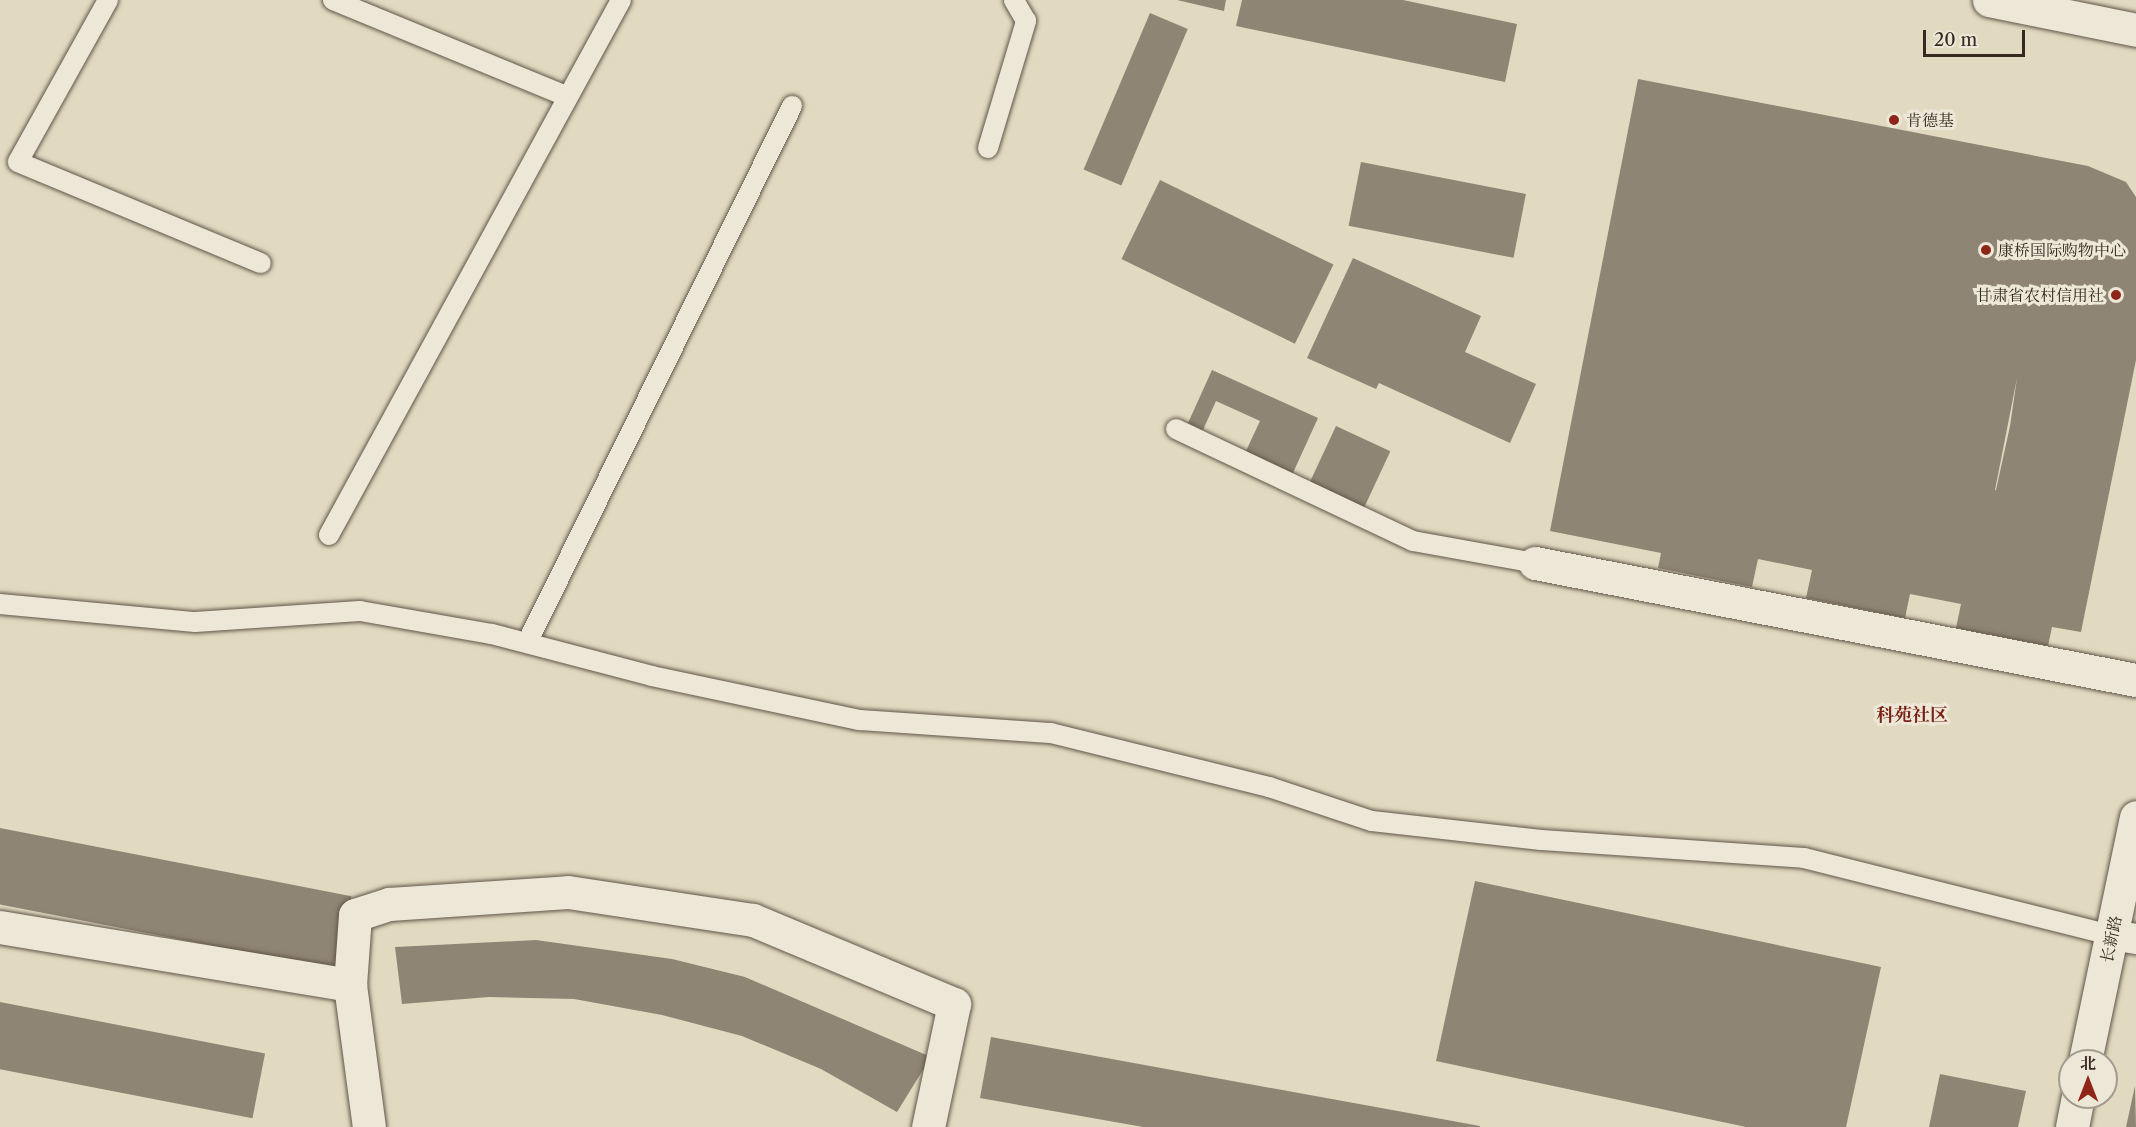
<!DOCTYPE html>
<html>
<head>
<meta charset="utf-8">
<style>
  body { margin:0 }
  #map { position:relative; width:2136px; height:1127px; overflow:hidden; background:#e1dac0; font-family:"Libre Caslon Text","Noto Serif SC",serif }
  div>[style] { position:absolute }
  .building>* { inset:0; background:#8f8574; transform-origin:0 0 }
  .roads { filter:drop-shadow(0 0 2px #625549) drop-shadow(0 0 2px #625549) }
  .service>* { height:20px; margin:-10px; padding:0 10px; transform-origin:10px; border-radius:10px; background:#ece7d6 }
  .pedestrian>* { height:30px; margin:-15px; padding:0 15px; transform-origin:15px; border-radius:15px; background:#ece7d6 }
  .minor>* { height:33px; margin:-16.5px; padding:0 16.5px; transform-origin:16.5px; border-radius:16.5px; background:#ece7d6 }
  .tertiary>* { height:33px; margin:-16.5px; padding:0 16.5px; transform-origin:16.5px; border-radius:16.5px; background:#ece7d6 }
  .secondary>* { height:33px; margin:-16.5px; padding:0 16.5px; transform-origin:16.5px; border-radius:16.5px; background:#ece7d6 }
  .dots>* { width:16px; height:16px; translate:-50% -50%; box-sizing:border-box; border:3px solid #ece7d6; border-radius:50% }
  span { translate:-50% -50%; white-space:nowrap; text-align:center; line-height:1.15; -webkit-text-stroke:6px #ece7d6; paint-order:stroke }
  .poi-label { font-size:16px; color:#372921 }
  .left { translate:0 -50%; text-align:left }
  .right { translate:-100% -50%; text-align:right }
  .street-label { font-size:16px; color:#372921 }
  .neighbourhood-label { font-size:18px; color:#7a1f14; font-weight:700 }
  .north { position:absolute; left:2058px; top:1049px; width:60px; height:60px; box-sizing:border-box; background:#ece7d6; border:2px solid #a49b8e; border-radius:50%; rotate:0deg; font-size:16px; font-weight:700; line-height:24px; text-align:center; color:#372921 }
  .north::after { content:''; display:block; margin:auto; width:21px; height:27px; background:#8f2418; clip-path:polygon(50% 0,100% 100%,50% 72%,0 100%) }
  .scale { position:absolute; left:1923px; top:30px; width:102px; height:27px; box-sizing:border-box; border:3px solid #372921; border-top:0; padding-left:8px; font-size:18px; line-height:21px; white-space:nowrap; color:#372921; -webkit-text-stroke:4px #ece7d6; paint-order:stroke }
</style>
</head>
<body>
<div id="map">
  <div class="building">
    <div style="clip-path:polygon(1177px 0,1226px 0,1224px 11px)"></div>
    <div style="clip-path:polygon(1242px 0,1403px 0,1517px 24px,1505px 82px,1236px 26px)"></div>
    <div style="left:1150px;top:13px;width:41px;height:170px;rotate:23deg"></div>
    <div style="clip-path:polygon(evenodd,1638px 79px,2088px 166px,2126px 182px,2136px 197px,2136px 360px,2081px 632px,2052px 627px,2048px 646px,1956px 628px,1961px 604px,1910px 594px,1905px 618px,1806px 598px,1812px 570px,1758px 559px,1752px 587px,1658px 568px,1661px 553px,1550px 531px,1638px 79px,2017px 378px,2010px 426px,1996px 490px,1995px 490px,2017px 378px)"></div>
    <div style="left:1361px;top:162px;width:168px;height:65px;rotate:11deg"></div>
    <div style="left:1160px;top:180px;width:193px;height:88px;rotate:26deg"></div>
    <div style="clip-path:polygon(1353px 258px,1481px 316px,1465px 352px,1536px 384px,1510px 443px,1379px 383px,1376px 389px,1307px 358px)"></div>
    <div style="clip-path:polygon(1212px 370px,1318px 418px,1292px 475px,1245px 453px,1260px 421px,1216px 401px,1203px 430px,1188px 423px)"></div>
    <div style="left:1336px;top:426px;width:60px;height:62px;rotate:25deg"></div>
    <div style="left:0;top:828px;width:358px;height:75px;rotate:11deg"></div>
    <div style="clip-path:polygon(1475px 881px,1881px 967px,1846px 1127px,1746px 1127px,1436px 1061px)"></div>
    <div style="clip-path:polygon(536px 940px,672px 959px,745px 977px,931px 1057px,897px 1112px,821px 1069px,742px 1036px,662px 1015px,574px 999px,489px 997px,402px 1004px,395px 947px)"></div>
    <div style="left:0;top:1002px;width:270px;height:66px;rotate:11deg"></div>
    <div style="clip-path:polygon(991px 1037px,1480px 1126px,1480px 1127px,1143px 1127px,980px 1098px)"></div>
    <div style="clip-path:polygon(1940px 1074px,2026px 1091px,2018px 1127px,1929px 1127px)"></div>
    <div style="clip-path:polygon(2135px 1086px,2136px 1127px,2126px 1127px)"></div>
  </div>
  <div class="roads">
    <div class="service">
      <div style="left:108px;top:0;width:185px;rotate:119.1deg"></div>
      <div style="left:18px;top:162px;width:263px;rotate:22.6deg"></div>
      <div style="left:333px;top:0;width:254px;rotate:22.4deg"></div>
      <div style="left:988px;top:148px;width:133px;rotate:-73.3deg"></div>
      <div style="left:1026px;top:21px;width:24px;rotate:-120deg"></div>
      <div style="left:1176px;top:429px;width:262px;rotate:25.3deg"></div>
      <div style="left:1413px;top:541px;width:124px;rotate:10.2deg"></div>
      <div style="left:329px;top:535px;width:609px;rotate:-61.37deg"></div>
      <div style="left:0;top:604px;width:196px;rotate:5.3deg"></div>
      <div style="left:195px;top:622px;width:165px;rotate:-3.8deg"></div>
      <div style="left:360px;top:611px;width:134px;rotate:9.9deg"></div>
      <div style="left:492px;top:634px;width:165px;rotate:14.7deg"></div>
      <div style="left:652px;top:676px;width:212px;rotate:12deg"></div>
      <div style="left:859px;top:720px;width:192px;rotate:3.9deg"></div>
      <div style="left:1051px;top:733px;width:225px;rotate:13.9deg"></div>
      <div style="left:1269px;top:787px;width:108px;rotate:18.3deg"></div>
      <div style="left:1372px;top:821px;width:170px;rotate:6.4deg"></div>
      <div style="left:1541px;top:840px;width:264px;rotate:3.9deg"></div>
      <div style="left:1804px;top:858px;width:317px;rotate:14.1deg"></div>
      <div style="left:527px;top:643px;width:599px;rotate:-63.73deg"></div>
    </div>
    <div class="pedestrian">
      <div style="left:2111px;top:935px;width:25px;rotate:9deg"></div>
    </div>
    <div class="minor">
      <div style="left:1535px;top:563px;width:612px;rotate:11.02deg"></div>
      <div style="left:0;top:927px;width:355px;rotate:9.4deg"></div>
      <div style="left:350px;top:985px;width:143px;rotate:82.4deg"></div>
      <div style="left:350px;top:985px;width:70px;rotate:-85.9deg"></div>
      <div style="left:355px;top:915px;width:36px;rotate:-18deg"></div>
      <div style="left:389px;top:904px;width:179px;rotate:-3.8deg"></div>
      <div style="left:568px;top:892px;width:187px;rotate:8.6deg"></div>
      <div style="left:753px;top:920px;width:218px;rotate:22.7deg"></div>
      <div style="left:954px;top:1004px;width:126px;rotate:101.9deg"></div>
    </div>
    <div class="tertiary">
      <div style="left:2085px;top:1061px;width:249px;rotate:-78.2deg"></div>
      <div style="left:2072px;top:1127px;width:31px;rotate:-79deg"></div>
    </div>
    <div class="secondary">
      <div style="left:1989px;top:0;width:150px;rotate:11.5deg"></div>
    </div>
  </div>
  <div class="dots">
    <div style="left:1894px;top:120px;background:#8f2418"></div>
    <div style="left:1986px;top:250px;background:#8f2418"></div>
    <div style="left:2116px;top:295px;background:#8f2418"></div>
  </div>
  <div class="poi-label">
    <span class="left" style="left:1906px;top:120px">肯德基</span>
    <span class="left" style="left:1998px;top:250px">康桥国际购物中心</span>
    <span class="right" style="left:2104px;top:295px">甘肃省农村信用社</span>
  </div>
  <div class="street-label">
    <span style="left:2111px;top:939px;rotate:-78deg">长新路</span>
  </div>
  <div class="neighbourhood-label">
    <span style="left:1912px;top:715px">科苑社区</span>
  </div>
  <div class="north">北</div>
  <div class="scale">20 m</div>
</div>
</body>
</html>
